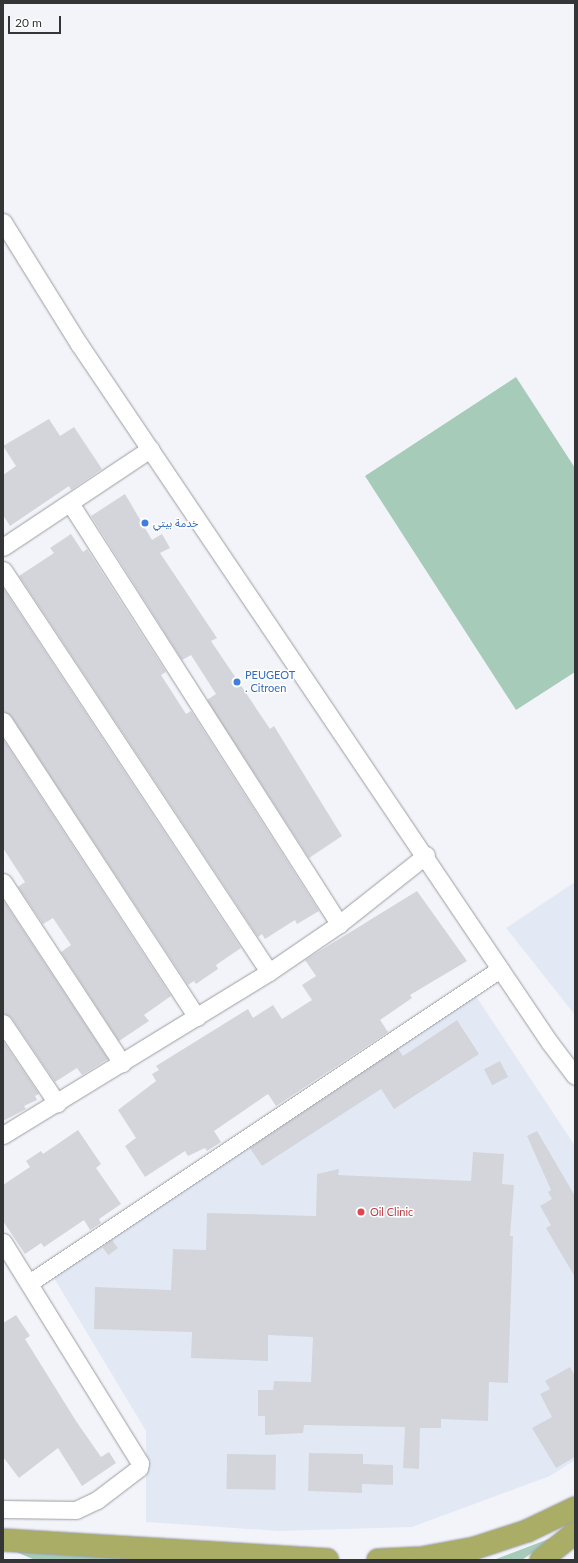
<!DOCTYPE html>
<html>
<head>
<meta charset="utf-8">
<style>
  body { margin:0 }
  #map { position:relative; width:578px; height:1563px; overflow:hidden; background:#f2f4f9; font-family:Lato,"Noto Sans Arabic",sans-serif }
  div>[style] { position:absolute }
  .built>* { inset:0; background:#e3e9f4 }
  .green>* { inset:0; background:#a6cbb9 }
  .building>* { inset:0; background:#d3d5da; transform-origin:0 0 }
  .roads { filter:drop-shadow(0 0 1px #9b9da2) drop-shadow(0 0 1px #9b9da2) }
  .minor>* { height:17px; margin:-8.5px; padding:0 8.5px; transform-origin:8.5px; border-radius:8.5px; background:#fff }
  .highway>* { height:22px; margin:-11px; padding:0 11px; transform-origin:11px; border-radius:11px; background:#aaad65 }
  .dots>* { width:11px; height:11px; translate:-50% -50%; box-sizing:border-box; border:2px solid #fff; border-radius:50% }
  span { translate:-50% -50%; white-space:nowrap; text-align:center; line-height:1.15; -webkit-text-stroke:3px #fff; paint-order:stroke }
  .shop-label { font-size:11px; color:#366cbe }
  .left { translate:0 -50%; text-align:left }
  .health-label { font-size:11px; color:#be3a42 }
  .frame { position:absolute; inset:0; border:4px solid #343536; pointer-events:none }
  .scale { position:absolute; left:8px; top:16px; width:53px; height:18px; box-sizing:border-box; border:2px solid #343536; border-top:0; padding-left:5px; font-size:12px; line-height:14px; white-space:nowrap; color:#343536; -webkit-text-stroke:3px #fff; paint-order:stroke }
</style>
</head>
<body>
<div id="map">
  <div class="built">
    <div style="clip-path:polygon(575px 882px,575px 1015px,506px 928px)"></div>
    <div style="clip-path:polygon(470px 987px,575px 1146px,575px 1460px,550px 1476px,412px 1527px,278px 1531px,146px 1522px,146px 1431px,54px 1278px)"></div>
  </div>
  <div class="green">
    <div style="clip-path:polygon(516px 377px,575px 468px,575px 672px,516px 710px,365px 476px)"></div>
    <div style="clip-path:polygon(554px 1537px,522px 1560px,486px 1560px,496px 1559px)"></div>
    <div style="clip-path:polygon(14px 1551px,175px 1560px,35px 1560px)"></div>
  </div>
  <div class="building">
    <div style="clip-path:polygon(49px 419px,60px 436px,74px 427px,102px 469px,71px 490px,69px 486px,10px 526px,3px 515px,3px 475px,16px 466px,3px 446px)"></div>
    <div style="clip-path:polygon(125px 494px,152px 540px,162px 534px,170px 548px,160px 553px,217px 638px,211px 641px,270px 729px,274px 726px,342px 836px,309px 858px,207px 700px,216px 694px,191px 655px,182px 660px,91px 516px)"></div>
    <div style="clip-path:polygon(71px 534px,83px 552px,87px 549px,166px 672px,161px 675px,186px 714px,191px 711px,319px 911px,297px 924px,295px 920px,265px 939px,262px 934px,258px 937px,19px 576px,54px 553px,50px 548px)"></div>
    <div style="clip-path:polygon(3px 588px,241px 948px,216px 965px,218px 969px,196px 984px,194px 981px,188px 985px,11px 716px,3px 711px)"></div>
    <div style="clip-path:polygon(3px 739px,171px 996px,144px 1015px,149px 1021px,119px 1041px,61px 952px,71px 945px,53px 918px,43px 924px,18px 887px,25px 882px,3px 848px)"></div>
    <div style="clip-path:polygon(417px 891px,467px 961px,410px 995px,412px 998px,380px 1020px,388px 1032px,276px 1106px,268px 1094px,214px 1131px,221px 1142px,207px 1151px,205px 1148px,188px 1156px,185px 1151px,145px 1177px,125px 1146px,136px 1138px,118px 1110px,156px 1081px,152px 1074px,159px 1070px,156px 1066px,248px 1009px,253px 1018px,273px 1005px,282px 1019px,312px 1000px,302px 985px,316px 976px,305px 960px)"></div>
    <div style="clip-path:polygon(3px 900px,108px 1059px,82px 1075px,77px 1068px,55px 1082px,11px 1017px,3px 1013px)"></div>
    <div style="clip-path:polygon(457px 1020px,479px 1054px,394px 1109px,381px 1089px,262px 1166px,250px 1148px,398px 1049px,403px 1056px)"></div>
    <div style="clip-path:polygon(3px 1041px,39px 1094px,35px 1096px,37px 1100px,24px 1106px,26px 1109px,3px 1121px)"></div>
    <div style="left:500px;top:1061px;width:18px;height:18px;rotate:63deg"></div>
    <div style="clip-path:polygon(78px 1130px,101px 1164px,96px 1168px,121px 1204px,99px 1219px,101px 1223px,90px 1230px,84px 1220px,44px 1247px,41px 1243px,25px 1254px,3px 1221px,3px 1185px,30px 1167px,26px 1161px,41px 1151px,43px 1154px)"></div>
    <div style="clip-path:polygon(537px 1131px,575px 1196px,575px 1277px,546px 1228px,551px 1225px,540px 1206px,552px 1199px,548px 1192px,551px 1190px,527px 1136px)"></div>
    <div style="clip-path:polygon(473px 1152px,504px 1154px,502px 1184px,514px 1185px,510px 1236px,513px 1236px,508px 1383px,489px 1382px,488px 1421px,441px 1419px,441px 1428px,420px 1428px,419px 1469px,403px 1468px,405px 1427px,304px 1425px,303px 1433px,265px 1435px,265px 1416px,258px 1416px,258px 1390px,273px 1390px,274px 1381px,311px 1382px,313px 1337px,268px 1335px,268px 1361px,191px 1358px,192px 1332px,94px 1329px,95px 1287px,171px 1290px,173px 1249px,206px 1250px,207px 1213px,316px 1216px,317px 1174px,339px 1169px,338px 1175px,471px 1181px)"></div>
    <div style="left:112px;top:1240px;width:10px;height:12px;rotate:53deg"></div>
    <div style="clip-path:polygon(16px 1315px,30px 1336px,25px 1339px,76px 1421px,101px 1457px,109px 1452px,116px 1463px,82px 1486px,58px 1448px,19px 1478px,3px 1457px,3px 1323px)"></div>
    <div style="clip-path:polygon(570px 1367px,575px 1376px,575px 1457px,556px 1468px,532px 1428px,552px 1417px,540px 1394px,550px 1389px,545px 1381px)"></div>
    <div style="clip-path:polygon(309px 1453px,363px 1454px,363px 1464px,393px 1465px,393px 1485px,362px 1484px,362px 1493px,308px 1491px)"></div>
    <div style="left:227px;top:1454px;width:49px;height:35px;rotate:1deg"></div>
  </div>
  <div class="roads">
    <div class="minor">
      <div style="left:3px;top:222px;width:144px;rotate:58.1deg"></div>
      <div style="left:79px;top:344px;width:843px;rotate:56.03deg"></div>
      <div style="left:550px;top:1043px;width:41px;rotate:52.9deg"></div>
      <div style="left:70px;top:503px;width:500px;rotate:57.4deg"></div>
      <div style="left:3px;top:547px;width:177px;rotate:-33.7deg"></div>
      <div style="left:3px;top:570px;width:482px;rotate:56.5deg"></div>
      <div style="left:3px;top:721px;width:354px;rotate:56.8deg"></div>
      <div style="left:3px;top:882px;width:217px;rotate:56.7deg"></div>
      <div style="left:3px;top:1023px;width:97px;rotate:56deg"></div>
      <div style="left:3px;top:1135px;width:312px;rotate:-31.5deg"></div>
      <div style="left:269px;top:972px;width:85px;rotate:-34.4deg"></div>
      <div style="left:339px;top:924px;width:111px;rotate:-38.4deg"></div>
      <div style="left:3px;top:1242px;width:260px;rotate:58.2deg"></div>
      <div style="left:140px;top:1463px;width:5px;rotate:101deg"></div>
      <div style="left:139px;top:1468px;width:53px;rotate:142.7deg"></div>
      <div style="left:97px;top:1500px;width:23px;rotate:155deg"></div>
      <div style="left:76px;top:1510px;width:73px;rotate:-179.2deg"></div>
      <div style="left:29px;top:1283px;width:566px;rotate:-33.69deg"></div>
    </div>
    <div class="highway">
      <div style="left:3px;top:1540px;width:325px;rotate:3.5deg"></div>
      <div style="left:378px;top:1560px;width:43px;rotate:-2.7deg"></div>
      <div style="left:421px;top:1558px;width:55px;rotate:-10.5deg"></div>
      <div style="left:475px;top:1548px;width:55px;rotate:-18.1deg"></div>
      <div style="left:527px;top:1531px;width:53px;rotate:-25.6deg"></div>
      <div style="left:541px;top:1560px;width:43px;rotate:-38.5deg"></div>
    </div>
  </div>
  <div class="dots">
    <div style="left:145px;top:523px;background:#3f7fe0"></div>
    <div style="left:237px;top:682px;background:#3f7fe0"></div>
    <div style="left:361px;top:1212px;background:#e0444e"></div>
  </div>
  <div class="shop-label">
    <span class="left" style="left:153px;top:523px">خدمة بيتي</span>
    <span class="left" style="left:245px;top:682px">PEUGEOT<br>. Citroen</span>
  </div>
  <div class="health-label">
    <span class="left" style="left:370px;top:1212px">Oil Clinic</span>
  </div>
  <div class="frame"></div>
  <div class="scale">20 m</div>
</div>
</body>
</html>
